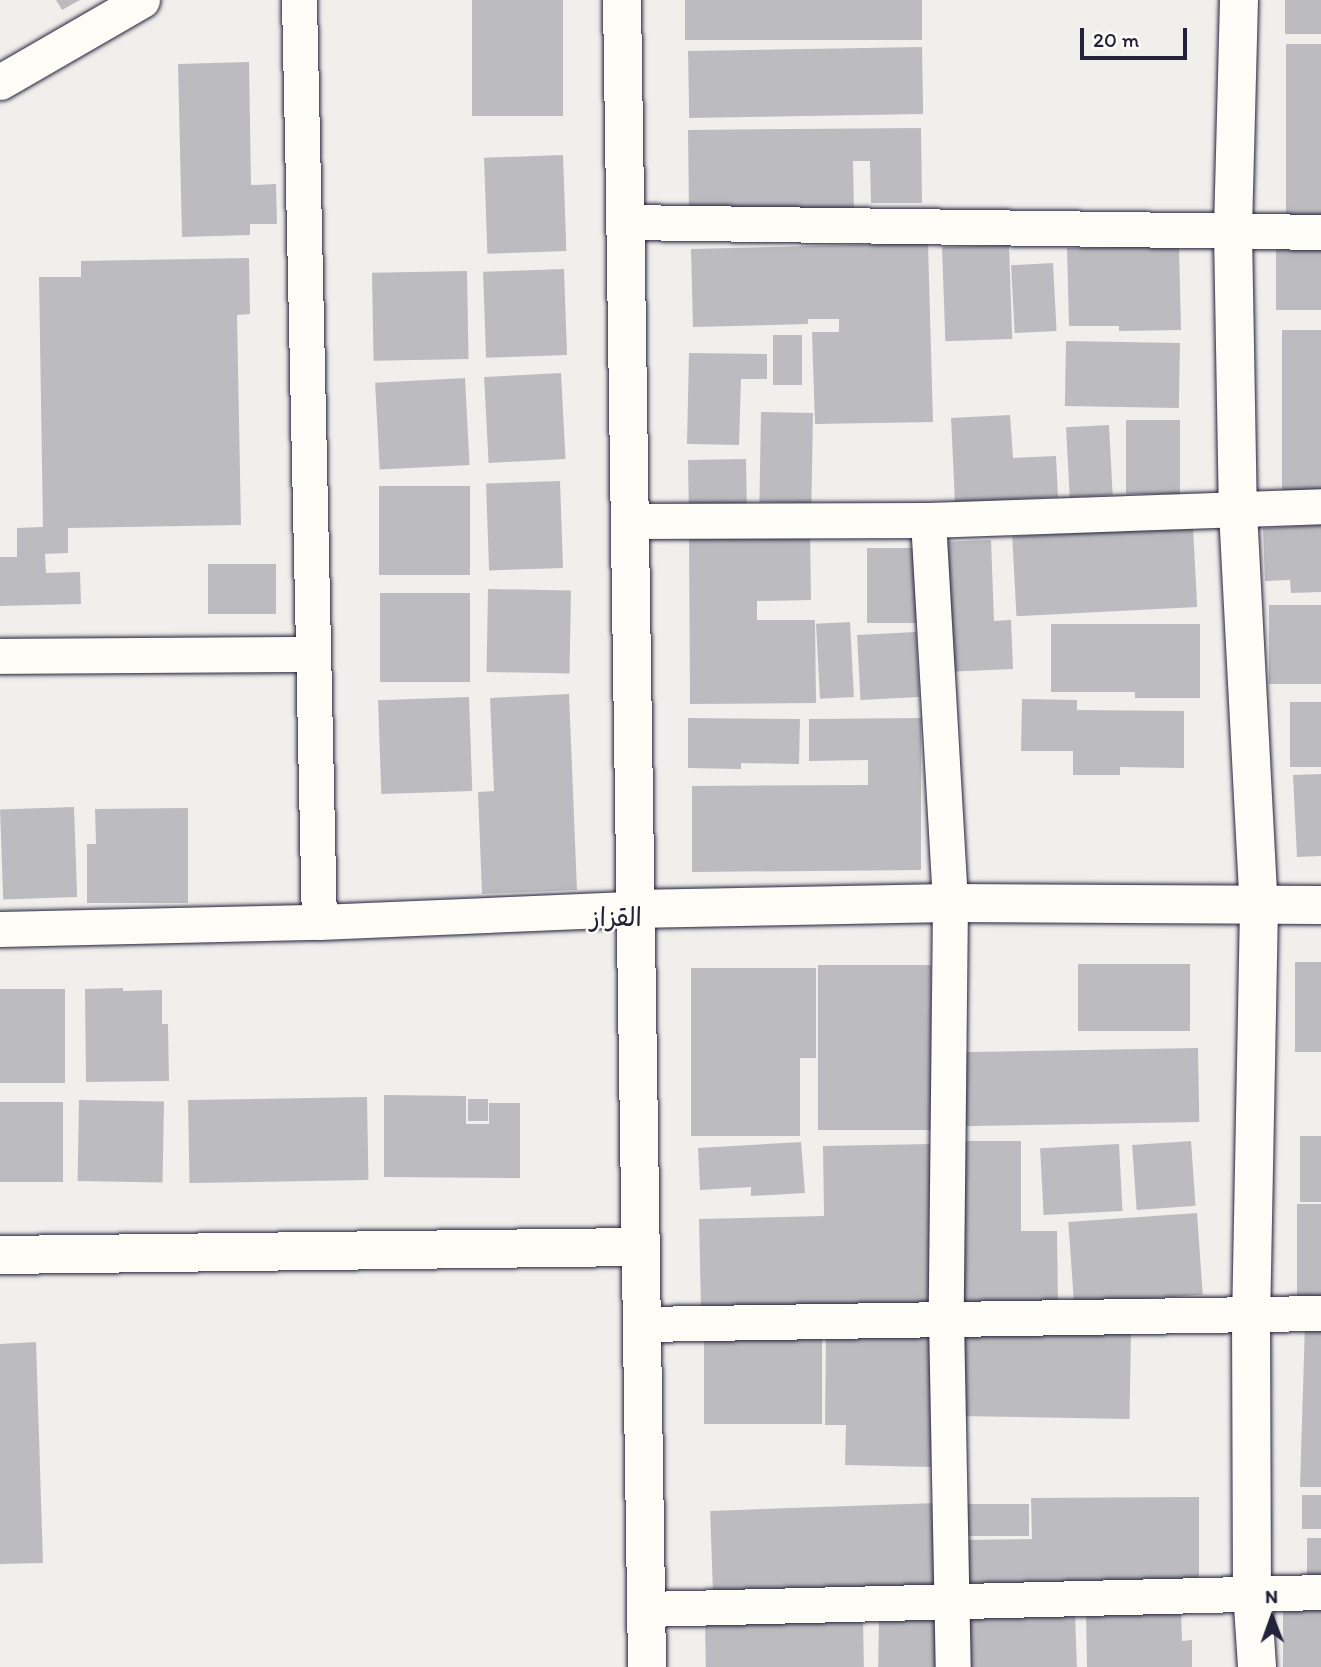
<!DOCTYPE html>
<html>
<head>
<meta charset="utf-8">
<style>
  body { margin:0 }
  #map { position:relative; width:1321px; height:1667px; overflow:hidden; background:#f0efec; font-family:Itim,"Playpen Sans Arabic",sans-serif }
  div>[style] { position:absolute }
  .building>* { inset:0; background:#bcbcc0; transform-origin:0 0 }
  .roads { filter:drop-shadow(0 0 2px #22223b) drop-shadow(0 0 2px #22223b) }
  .minor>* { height:35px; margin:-17.5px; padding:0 17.5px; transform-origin:17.5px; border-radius:17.5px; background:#fdfcf7 }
  .tertiary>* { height:38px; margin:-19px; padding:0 19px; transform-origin:19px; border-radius:19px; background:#fdfcf7 }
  span { translate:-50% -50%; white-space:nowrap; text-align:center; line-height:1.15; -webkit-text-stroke:5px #fdfcf7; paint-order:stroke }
  .neighbourhood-label { font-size:26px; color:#22223b }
  .north { position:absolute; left:1237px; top:1583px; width:70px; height:70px; -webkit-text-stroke:5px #fdfcf7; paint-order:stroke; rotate:359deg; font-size:19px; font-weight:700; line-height:28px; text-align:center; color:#22223b }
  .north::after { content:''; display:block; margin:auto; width:24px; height:32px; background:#22223b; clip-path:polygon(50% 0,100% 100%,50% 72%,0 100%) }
  .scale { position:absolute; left:1080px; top:28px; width:107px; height:32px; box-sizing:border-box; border:4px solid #22223b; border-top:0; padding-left:9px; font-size:21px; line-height:24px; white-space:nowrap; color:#22223b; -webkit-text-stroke:5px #fdfcf7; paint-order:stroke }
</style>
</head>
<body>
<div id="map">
  <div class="building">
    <div style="clip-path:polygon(56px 0,80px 0,62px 10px)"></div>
    <div style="left:472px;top:0;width:91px;height:116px"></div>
    <div style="left:685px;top:0;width:237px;height:40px"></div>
    <div style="left:1285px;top:0;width:36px;height:34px"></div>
    <div style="left:1286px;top:44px;width:35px;height:171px"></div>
    <div style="left:922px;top:47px;width:67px;height:234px;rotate:89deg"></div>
    <div style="clip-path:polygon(249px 62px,251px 185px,276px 184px,277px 224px,250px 224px,250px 235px,182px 237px,178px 64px)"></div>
    <div style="clip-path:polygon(921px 128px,922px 203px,871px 203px,870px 161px,853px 161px,854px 212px,689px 214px,688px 130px)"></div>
    <div style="left:563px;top:155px;width:96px;height:79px;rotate:88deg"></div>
    <div style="clip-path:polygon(928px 243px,933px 422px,815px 424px,812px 332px,839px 332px,839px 319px,808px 319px,808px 324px,693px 327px,691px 249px)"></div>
    <div style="left:1321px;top:244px;width:66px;height:45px;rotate:90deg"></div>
    <div style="left:1009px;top:245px;width:94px;height:67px;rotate:88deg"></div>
    <div style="clip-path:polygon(1179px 246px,1181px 330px,1119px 331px,1119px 326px,1069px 326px,1067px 248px)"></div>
    <div style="clip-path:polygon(249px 258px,250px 314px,237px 315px,241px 525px,68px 528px,68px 553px,45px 554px,46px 573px,80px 572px,81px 604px,0 606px,0 557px,17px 557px,17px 528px,43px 527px,39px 277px,81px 277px,81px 261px)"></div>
    <div style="left:1053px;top:263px;width:68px;height:42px;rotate:87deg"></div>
    <div style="left:564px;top:269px;width:86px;height:81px;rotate:88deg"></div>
    <div style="left:467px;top:271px;width:88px;height:95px;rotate:89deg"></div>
    <div style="left:1282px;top:330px;width:39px;height:163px"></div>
    <div style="left:773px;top:335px;width:29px;height:50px"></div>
    <div style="left:1066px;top:341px;width:114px;height:65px;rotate:1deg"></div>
    <div style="clip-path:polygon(689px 353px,767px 354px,767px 379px,741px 379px,739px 445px,687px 444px)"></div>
    <div style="left:561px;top:373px;width:86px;height:77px;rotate:87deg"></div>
    <div style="left:465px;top:378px;width:87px;height:90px;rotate:87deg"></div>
    <div style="left:761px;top:412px;width:52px;height:90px;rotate:1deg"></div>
    <div style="clip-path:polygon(1010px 415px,1013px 458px,1056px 456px,1058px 497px,955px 502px,951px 418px)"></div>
    <div style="left:1126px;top:420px;width:54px;height:74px"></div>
    <div style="left:1109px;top:425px;width:70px;height:43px;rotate:87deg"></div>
    <div style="left:746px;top:459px;width:47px;height:58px;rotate:89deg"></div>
    <div style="left:560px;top:481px;width:87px;height:74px;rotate:88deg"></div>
    <div style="left:379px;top:486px;width:91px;height:89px"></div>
    <div style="clip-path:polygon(1321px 525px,1321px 592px,1291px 593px,1290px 580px,1265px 581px,1263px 528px)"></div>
    <div style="left:1193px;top:527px;width:80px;height:181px;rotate:87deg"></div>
    <div style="clip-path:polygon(810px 532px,811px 600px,757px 601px,757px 620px,815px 620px,816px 703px,690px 704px,689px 533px)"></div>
    <div style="clip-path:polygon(991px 540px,994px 621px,1011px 620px,1013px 669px,945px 672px,941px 542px)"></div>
    <div style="left:867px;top:548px;width:50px;height:75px"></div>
    <div style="left:208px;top:564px;width:68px;height:50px"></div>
    <div style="left:488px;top:589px;width:83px;height:83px;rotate:1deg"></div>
    <div style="left:380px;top:593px;width:90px;height:89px"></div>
    <div style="left:1269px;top:605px;width:52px;height:79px"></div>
    <div style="left:850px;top:622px;width:75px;height:34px;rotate:87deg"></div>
    <div style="clip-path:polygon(1051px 624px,1200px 624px,1200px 698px,1135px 698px,1135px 692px,1051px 692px)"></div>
    <div style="left:916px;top:632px;width:65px;height:59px;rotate:87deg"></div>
    <div style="clip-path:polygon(569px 694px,577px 890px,482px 894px,478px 792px,494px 791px,490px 698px)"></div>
    <div style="left:469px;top:697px;width:94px;height:91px;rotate:88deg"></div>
    <div style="clip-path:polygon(1022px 699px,1077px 700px,1077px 710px,1184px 711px,1184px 768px,1120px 767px,1120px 775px,1073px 775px,1073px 751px,1021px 751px)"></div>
    <div style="left:1290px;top:702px;width:31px;height:65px"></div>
    <div style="clip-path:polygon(688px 718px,800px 719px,799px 764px,741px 763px,741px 769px,688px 768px)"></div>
    <div style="clip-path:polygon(921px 718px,921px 870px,692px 872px,692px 786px,868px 785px,868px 760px,809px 761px,809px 719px)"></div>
    <div style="clip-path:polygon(1321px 774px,1321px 856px,1297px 857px,1293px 775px)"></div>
    <div style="left:74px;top:807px;width:90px;height:74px;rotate:88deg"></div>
    <div style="clip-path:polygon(188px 808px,188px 903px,87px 903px,87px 844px,96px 844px,95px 809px)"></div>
    <div style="left:1295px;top:962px;width:26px;height:90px"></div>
    <div style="left:1078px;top:964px;width:112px;height:67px"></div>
    <div style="left:931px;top:965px;width:165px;height:113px;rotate:90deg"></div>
    <div style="clip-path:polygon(691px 968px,816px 968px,816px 1058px,800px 1058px,800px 1136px,691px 1136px)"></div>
    <div style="clip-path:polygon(123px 988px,123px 991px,162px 990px,162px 1024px,168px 1024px,169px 1081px,86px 1082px,85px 989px)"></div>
    <div style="left:0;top:989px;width:65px;height:94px"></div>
    <div style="left:1198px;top:1048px;width:74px;height:242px;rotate:89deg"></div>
    <div style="clip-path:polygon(384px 1095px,466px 1096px,466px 1124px,489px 1124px,489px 1103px,520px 1103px,520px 1178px,384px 1177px)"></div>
    <div style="left:367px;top:1097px;width:83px;height:179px;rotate:89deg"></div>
    <div style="left:468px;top:1099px;width:20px;height:22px"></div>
    <div style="left:79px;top:1100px;width:85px;height:81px;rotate:1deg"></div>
    <div style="left:0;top:1102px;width:63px;height:80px"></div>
    <div style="left:1300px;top:1136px;width:21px;height:66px"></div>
    <div style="clip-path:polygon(959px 1141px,1021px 1141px,1021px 1231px,1057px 1231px,1058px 1303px,961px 1305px)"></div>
    <div style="left:1191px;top:1141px;width:65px;height:59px;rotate:86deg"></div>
    <div style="clip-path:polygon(801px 1142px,805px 1193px,751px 1196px,751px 1187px,700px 1190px,698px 1148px)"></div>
    <div style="clip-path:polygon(931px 1144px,935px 1303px,701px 1308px,699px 1219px,824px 1216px,823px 1146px)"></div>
    <div style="left:1119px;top:1144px;width:67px;height:79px;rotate:87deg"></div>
    <div style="left:1321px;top:1204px;width:93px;height:24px;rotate:90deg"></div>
    <div style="left:1197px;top:1213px;width:82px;height:129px;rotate:86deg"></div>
    <div style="clip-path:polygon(1305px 1323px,1321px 1324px,1321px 1487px,1300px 1487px)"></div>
    <div style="left:958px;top:1330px;width:173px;height:86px;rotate:1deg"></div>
    <div style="left:704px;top:1334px;width:118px;height:90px"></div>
    <div style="clip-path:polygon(826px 1335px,933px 1337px,931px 1467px,845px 1465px,846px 1425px,825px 1425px)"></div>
    <div style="clip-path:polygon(36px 1342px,43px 1563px,0 1564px,0 1344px)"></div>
    <div style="left:1302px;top:1495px;width:19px;height:34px"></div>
    <div style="clip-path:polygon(1199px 1497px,1199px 1582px,967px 1583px,966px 1540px,1032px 1539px,1031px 1498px)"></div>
    <div style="left:937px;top:1503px;width:87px;height:227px;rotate:88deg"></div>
    <div style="left:963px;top:1504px;width:66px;height:32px"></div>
    <div style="left:1307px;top:1538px;width:14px;height:48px"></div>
    <div style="left:1283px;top:1609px;width:38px;height:58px"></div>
    <div style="clip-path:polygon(1181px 1611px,1182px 1641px,1192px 1640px,1192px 1667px,1087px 1667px,1086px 1614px)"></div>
    <div style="left:1075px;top:1613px;width:54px;height:116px;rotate:88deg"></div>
    <div style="left:863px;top:1618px;width:49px;height:158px;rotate:89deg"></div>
    <div style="left:879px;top:1618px;width:63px;height:49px;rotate:1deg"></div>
  </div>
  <div class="roads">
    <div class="minor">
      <div style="left:299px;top:0;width:922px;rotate:88.76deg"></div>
      <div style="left:0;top:82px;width:164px;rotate:-30deg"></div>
      <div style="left:625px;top:222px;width:696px;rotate:0.82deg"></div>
      <div style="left:928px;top:520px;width:384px;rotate:86.7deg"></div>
      <div style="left:950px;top:903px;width:415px;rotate:90.6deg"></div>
      <div style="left:946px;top:1318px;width:349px;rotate:88.9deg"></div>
      <div style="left:630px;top:521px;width:298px;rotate:-0.2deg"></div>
      <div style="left:928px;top:520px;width:393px;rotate:-2deg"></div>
      <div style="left:0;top:656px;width:313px;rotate:-0.4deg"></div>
      <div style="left:0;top:929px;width:319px;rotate:-1.3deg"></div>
      <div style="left:319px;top:922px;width:315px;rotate:-2.4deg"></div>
      <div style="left:642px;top:1324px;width:679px;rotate:-0.93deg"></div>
      <div style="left:646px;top:1609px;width:675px;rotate:-1.44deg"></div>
    </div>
    <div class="tertiary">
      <div style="left:622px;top:0;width:1667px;rotate:89.14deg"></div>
      <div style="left:1239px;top:0;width:232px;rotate:91.5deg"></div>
      <div style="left:1233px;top:232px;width:279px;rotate:89deg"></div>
      <div style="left:1238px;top:511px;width:397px;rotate:87deg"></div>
      <div style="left:1259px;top:907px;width:407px;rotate:91.1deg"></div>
      <div style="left:1251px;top:1314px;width:277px;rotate:89.8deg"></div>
      <div style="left:1252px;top:1591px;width:76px;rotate:86.2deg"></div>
      <div style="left:634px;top:909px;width:316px;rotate:-1.1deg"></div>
      <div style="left:950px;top:903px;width:371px;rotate:0.3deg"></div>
      <div style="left:0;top:1255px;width:640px;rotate:-0.72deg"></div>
    </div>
  </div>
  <div class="neighbourhood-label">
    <span style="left:616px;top:918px">القزاز</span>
  </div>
  <div class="north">N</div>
  <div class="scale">20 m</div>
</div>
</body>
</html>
